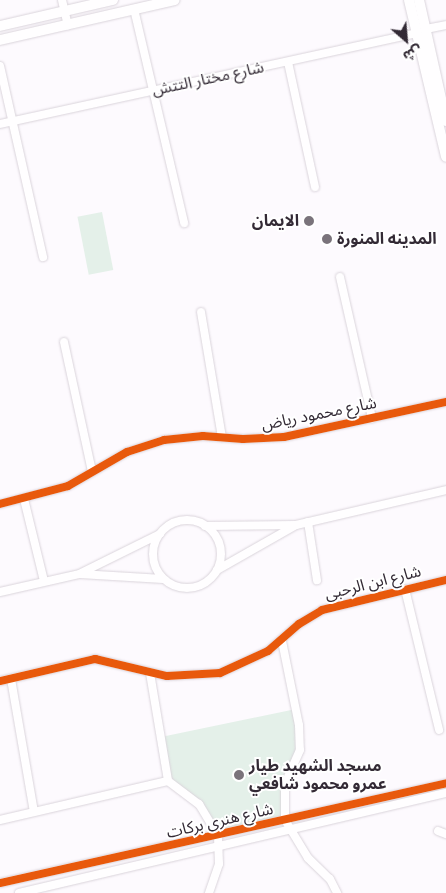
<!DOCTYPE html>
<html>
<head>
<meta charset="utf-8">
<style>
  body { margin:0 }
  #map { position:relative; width:446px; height:893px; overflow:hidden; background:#fdfafe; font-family:Cabin,"Noto Sans Arabic",sans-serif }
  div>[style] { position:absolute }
  .green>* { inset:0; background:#e4f0e9; transform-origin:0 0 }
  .roads { filter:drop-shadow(0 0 1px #dad4db) drop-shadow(0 0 1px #dad4db) }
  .minor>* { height:8px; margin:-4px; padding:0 4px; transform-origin:4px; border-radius:4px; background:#fffeff }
  .minor>.ring { margin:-4px; padding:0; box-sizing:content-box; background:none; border:8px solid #fffeff; border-radius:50% }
  .tertiary>* { height:10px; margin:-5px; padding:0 5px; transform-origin:5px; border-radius:5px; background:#fffeff }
  .cycleway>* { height:8px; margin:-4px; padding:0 4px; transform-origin:4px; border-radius:4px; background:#e8590c }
  .dots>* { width:14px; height:14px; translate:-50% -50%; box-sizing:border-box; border:2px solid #fff; border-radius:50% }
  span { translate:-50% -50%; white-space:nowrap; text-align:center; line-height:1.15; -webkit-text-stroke:4px #fff; paint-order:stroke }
  .street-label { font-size:16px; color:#332a35 }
  .poi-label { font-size:16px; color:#332a35; font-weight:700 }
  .right { translate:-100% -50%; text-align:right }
  .left { translate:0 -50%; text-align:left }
  .north { position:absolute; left:381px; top:15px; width:50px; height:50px; -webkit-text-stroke:4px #fff; paint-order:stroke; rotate:153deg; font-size:14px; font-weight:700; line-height:20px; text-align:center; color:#332a35 }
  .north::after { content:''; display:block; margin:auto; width:18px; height:22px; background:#332a35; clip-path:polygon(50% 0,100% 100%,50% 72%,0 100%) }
</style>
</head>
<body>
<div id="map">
  <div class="green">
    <div style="left:102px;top:212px;width:59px;height:25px;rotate:79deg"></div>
    <div style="clip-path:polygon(296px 709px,300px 750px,288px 771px,285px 820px,218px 836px,210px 819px,168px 781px,161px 737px)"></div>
  </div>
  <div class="roads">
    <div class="minor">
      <div style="left:62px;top:0;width:26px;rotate:77deg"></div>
      <div style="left:134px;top:9px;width:220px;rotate:76.8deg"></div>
      <div style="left:426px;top:29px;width:20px;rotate:-11deg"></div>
      <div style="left:288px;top:62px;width:128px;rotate:77.8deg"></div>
      <div style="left:0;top:66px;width:196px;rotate:77.3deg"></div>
      <div style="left:0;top:124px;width:426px;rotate:-12.3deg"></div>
      <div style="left:340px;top:277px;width:145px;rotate:77.2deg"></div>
      <div style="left:201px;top:312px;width:127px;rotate:80.5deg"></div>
      <div style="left:64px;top:342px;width:132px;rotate:77.8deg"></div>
      <div style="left:24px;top:499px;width:84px;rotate:76.3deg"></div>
      <div style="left:0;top:504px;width:70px;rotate:-14.8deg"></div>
      <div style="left:68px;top:486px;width:68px;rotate:-30deg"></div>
      <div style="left:127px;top:452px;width:39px;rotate:-18deg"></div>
      <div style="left:164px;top:440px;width:39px;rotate:-6deg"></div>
      <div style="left:203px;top:436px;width:40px;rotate:4.3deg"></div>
      <div style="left:243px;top:439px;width:41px;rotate:-2.8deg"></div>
      <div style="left:284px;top:437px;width:166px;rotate:-12.2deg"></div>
      <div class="ring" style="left:153px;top:520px;width:60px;height:60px"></div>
      <div style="left:308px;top:522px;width:59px;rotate:81.2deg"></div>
      <div style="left:205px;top:526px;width:91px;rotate:-0.6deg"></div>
      <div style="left:296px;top:525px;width:154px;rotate:-13.1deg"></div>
      <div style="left:217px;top:570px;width:89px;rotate:-29.7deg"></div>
      <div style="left:81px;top:573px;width:88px;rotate:-26.3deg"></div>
      <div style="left:405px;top:589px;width:145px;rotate:76.4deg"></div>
      <div style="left:0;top:592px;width:82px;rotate:-12.7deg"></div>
      <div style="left:80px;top:574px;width:83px;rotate:3.4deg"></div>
      <div style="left:282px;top:641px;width:86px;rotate:78.6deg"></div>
      <div style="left:299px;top:725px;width:25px;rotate:88deg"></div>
      <div style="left:300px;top:750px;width:36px;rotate:114deg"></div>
      <div style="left:285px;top:783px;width:37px;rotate:90deg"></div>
      <div style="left:285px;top:820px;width:44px;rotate:58.8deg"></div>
      <div style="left:308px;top:858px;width:30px;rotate:44deg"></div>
      <div style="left:330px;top:879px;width:16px;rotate:63deg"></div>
      <div style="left:150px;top:673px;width:109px;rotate:80.5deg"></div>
      <div style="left:168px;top:781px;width:39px;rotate:37deg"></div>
      <div style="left:199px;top:804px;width:37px;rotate:59deg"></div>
      <div style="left:218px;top:836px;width:28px;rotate:88deg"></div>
      <div style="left:219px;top:864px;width:31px;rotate:109deg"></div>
      <div style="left:11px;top:679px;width:135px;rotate:80.2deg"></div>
      <div style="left:0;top:681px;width:98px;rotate:-13deg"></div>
      <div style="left:95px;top:659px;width:74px;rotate:13.3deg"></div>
      <div style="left:167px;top:676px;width:53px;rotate:-3.2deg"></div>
      <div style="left:220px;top:673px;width:53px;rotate:-24.6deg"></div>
      <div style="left:268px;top:651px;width:41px;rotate:-41.1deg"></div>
      <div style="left:299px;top:624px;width:27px;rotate:-31deg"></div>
      <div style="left:322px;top:610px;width:128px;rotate:-13.6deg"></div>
      <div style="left:0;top:820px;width:172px;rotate:-13.1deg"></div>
      <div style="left:438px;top:831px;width:9px;rotate:21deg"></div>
      <div style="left:0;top:883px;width:457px;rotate:-12.6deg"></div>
      <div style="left:19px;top:893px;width:439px;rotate:-13.2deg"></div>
    </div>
    <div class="tertiary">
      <div style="left:409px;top:0;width:161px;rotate:76.7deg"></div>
      <div style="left:419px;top:0;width:124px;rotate:77.4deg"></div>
      <div style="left:0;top:26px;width:116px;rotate:-13deg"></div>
      <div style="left:0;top:40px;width:179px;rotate:-12.9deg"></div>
    </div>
  </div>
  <div class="cycleway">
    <div style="left:0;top:504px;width:70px;rotate:-14.8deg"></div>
    <div style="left:68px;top:486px;width:68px;rotate:-30deg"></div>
    <div style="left:127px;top:452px;width:39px;rotate:-18deg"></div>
    <div style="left:164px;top:440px;width:39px;rotate:-6deg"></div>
    <div style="left:203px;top:436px;width:40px;rotate:4.3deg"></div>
    <div style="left:243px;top:439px;width:41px;rotate:-2.8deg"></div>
    <div style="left:284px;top:437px;width:166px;rotate:-12.2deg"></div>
    <div style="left:0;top:681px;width:98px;rotate:-13deg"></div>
    <div style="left:95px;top:659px;width:74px;rotate:13.3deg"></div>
    <div style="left:167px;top:676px;width:53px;rotate:-3.2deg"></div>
    <div style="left:220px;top:673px;width:53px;rotate:-24.6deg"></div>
    <div style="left:268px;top:651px;width:41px;rotate:-41.1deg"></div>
    <div style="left:299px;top:624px;width:27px;rotate:-31deg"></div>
    <div style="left:322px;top:610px;width:128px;rotate:-13.6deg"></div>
    <div style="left:0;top:883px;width:457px;rotate:-12.6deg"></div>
  </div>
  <div class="dots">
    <div style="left:309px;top:221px;background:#7a737b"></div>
    <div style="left:327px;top:239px;background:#7a737b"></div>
    <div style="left:239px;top:775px;background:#7a737b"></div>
  </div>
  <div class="street-label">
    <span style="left:208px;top:79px;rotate:-12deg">شارع مختار التتش</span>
    <span style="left:319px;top:414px;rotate:-11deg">شارع محمود رياض</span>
    <span style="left:373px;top:583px;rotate:-14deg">شارع ابن الرحبى</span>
    <span style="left:220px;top:821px;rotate:-13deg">شارع هنرى بركات</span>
  </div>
  <div class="poi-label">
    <span class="right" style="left:299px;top:221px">الايمان</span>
    <span class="left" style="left:337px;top:239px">المدينه المنورة</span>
    <span class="left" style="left:249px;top:775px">مسجد الشهيد طيار<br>عمرو محمود شافعي</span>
  </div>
  <div class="north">ش</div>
</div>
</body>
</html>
